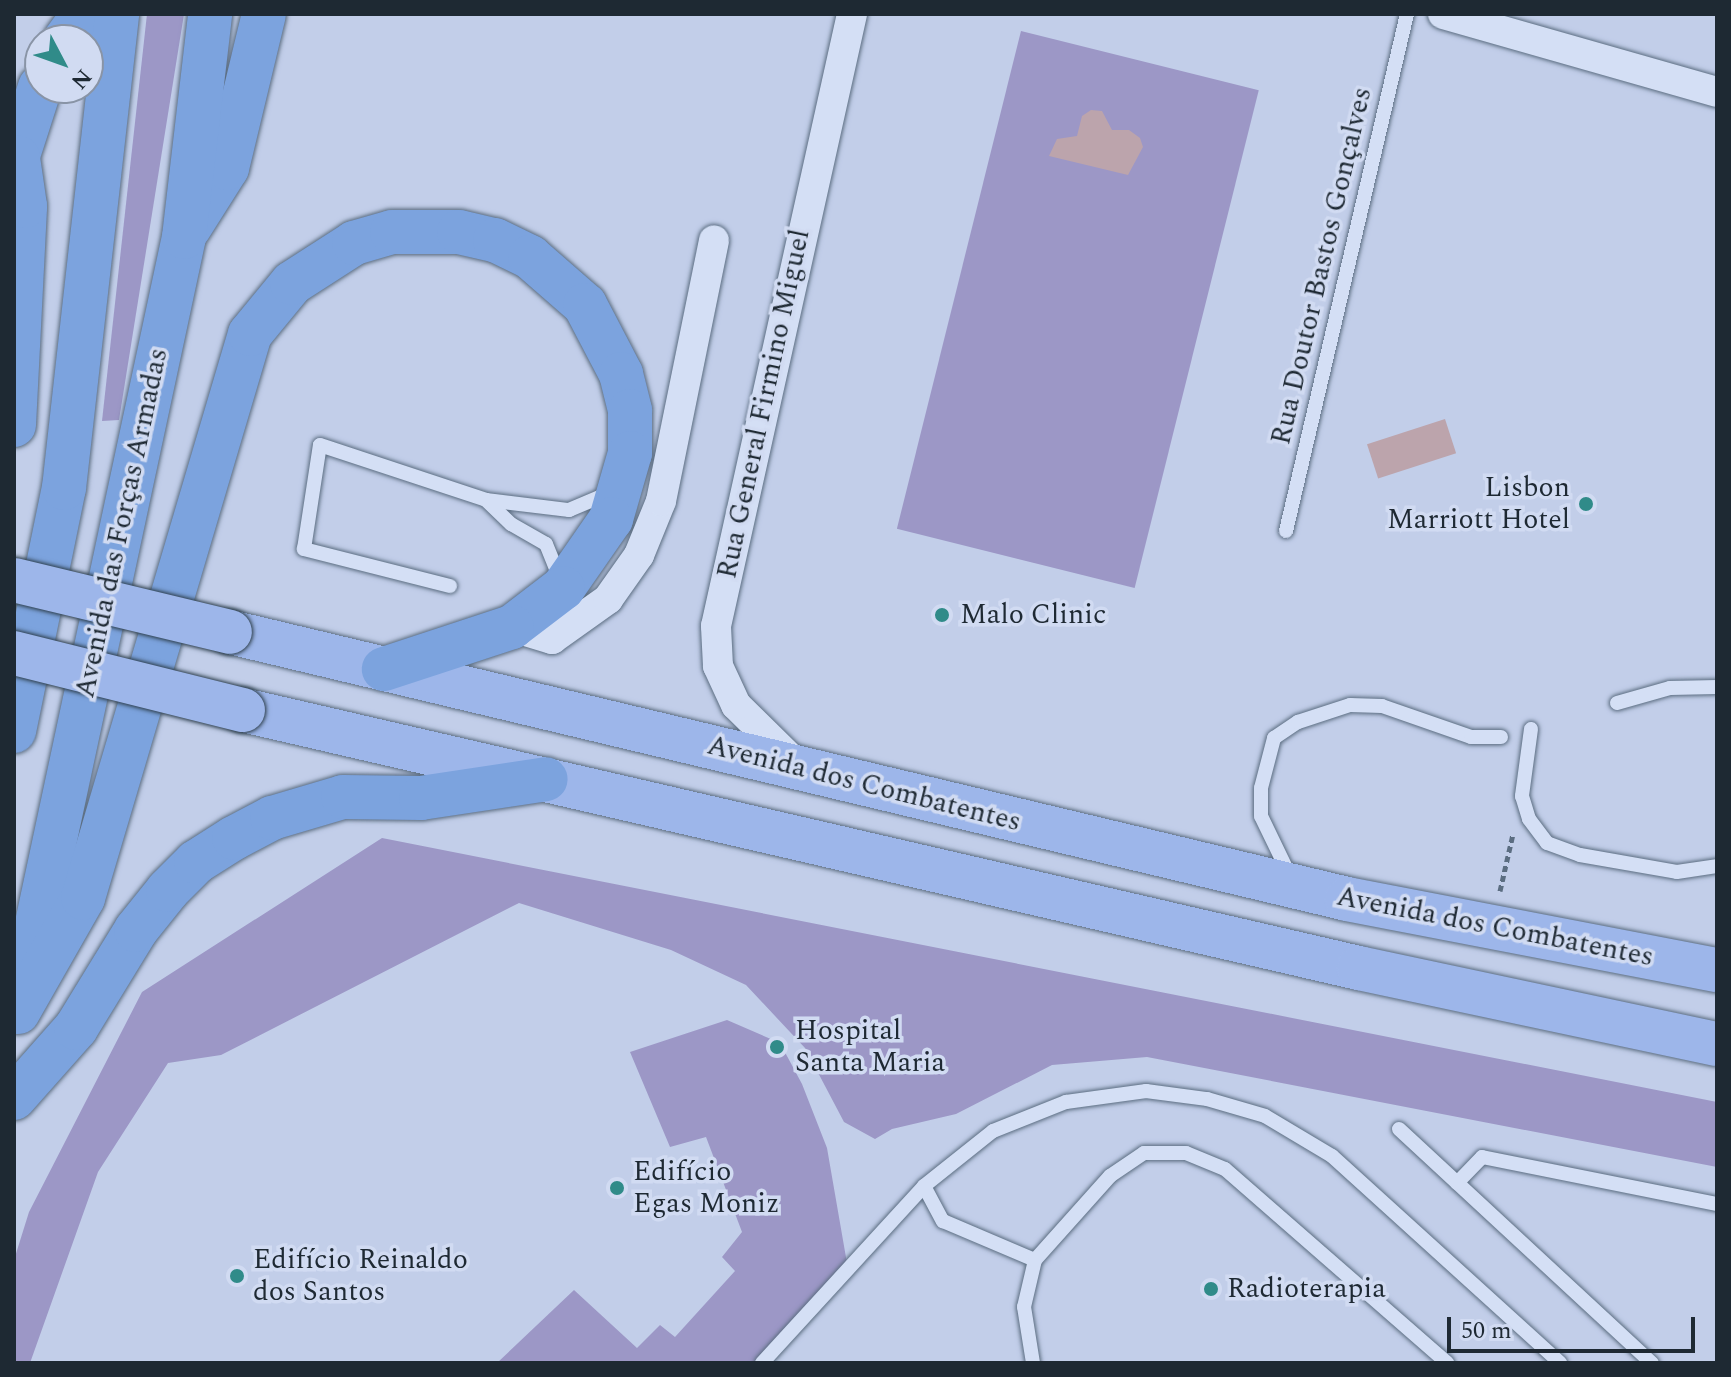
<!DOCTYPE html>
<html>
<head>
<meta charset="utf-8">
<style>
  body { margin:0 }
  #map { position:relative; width:1731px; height:1377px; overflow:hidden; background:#c2cee9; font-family:Spectral,serif }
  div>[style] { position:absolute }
  .green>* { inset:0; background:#9c97c6; transform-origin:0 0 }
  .water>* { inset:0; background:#bca4ac; transform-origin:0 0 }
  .path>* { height:5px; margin-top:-2.5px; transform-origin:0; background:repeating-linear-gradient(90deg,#5b6d81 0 6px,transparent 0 10px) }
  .roads { filter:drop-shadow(0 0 2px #5b6d81) drop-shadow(0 0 2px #5b6d81) }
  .service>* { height:14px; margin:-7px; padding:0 7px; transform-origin:7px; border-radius:7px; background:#d4dff5 }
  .minor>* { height:30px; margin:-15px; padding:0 15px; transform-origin:15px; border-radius:15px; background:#d4dff5 }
  .primary>* { height:44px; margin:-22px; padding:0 22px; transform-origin:22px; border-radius:22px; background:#9db6ea }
  .trunk>* { height:44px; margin:-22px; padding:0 22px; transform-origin:22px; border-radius:22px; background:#7ca3de }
  .bridges { filter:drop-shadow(0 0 2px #2f414f) drop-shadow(0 0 2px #2f414f) }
  .primary-bridge>* { height:44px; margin:-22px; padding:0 22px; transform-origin:22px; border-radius:22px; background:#9db6ea }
  .dots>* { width:22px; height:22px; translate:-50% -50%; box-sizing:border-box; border:4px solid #d1dbf2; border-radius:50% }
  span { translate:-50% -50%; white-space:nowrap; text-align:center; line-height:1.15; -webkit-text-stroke:7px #d1dbf2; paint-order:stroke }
  .street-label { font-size:28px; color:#1e2933 }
  .poi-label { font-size:28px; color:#1e2933 }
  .right { translate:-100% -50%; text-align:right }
  .left { translate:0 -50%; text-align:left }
  .frame { position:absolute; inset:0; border:16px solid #1e2933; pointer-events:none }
  .north { position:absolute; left:24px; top:24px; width:80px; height:80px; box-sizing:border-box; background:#d1dbf2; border:2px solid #8994a6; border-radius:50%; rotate:131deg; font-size:22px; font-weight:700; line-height:32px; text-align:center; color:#1e2933 }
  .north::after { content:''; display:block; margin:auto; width:28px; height:36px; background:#308b89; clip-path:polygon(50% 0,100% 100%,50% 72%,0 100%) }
  .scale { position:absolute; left:1447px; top:1317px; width:248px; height:36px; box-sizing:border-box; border:4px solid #1e2933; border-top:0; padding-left:10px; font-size:24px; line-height:28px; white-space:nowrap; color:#1e2933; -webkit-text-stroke:6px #d1dbf2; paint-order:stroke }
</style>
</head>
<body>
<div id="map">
  <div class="green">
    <div style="clip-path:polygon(147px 14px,184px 14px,119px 420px,102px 421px)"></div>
    <div style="left:1021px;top:31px;width:245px;height:513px;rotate:14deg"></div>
    <div style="clip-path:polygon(382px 838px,1717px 1102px,1717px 1167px,1147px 1057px,1052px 1065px,956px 1114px,892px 1129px,875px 1139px,844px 1122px,805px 1048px,746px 985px,671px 950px,519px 903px,221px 1055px,168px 1063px,98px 1172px,30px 1363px,14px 1363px,14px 1260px,29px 1212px,142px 992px)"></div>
    <div style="clip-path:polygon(727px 1020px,780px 1043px,802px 1084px,827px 1148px,848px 1269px,758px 1363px,497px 1363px,574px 1290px,637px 1348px,660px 1325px,675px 1337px,735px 1271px,722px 1257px,742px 1232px,706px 1137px,670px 1147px,630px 1052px)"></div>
  </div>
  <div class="water">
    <div style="clip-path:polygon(1091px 110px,1102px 111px,1112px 130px,1129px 130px,1140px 138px,1143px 147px,1128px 175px,1049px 156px,1057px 139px,1077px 136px,1082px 116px)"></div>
    <div style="left:1445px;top:419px;width:36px;height:82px;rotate:72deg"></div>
  </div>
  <div class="path">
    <div style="left:1500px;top:891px;width:58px;rotate:-77.2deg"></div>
  </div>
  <div class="roads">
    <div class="service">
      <div style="left:486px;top:500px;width:35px;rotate:44deg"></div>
      <div style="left:511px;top:524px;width:40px;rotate:29.7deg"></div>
      <div style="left:546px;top:544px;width:35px;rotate:68deg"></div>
      <div style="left:1286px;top:531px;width:531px;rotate:-76.83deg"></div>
      <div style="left:450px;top:586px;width:151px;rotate:-165.8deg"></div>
      <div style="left:304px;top:549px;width:105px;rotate:-81.3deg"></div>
      <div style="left:320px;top:445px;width:175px;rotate:18.3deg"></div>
      <div style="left:486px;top:500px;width:84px;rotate:6.9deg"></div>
      <div style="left:569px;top:510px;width:43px;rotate:-23deg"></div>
      <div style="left:1617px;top:703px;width:55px;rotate:-15.8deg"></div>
      <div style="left:1670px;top:688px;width:47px;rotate:-1.2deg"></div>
      <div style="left:1531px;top:729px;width:68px;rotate:97.7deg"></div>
      <div style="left:1522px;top:796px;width:24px;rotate:73deg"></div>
      <div style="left:1529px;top:819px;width:30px;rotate:53deg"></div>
      <div style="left:1547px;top:843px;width:35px;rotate:20deg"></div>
      <div style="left:1580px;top:855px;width:98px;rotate:9.9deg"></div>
      <div style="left:1677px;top:872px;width:40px;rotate:-8.5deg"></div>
      <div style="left:1289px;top:874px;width:64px;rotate:-115.8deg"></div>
      <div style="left:1261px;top:816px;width:28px;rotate:-90deg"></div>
      <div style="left:1261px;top:788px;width:52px;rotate:-75.4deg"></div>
      <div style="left:1274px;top:738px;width:29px;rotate:-34deg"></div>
      <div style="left:1298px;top:722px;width:55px;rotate:-18.1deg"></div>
      <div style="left:1350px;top:705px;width:32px;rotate:2deg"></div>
      <div style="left:1382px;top:706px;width:94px;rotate:19.2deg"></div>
      <div style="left:1471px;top:737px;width:30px"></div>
      <div style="left:1399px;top:1129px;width:345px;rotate:42.8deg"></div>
      <div style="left:1457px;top:1183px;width:36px;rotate:-46deg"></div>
      <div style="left:1482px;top:1157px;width:240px;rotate:11.3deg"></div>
      <div style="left:924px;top:1186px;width:40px;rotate:62deg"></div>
      <div style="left:943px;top:1221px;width:100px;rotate:23deg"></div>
      <div style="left:762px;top:1363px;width:240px;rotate:-47.5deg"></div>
      <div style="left:924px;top:1186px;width:88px;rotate:-38.6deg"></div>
      <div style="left:993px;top:1131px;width:79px;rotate:-21.7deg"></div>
      <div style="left:1066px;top:1102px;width:81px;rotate:-7.8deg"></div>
      <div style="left:1146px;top:1091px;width:62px;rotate:7.5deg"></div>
      <div style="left:1207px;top:1099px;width:60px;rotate:16.3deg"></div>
      <div style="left:1265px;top:1116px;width:78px;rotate:30.8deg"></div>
      <div style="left:1332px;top:1156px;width:308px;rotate:42.2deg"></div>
      <div style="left:1033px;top:1363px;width:57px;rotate:-99.1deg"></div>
      <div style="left:1024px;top:1307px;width:48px;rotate:-76.8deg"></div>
      <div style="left:1035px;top:1260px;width:113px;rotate:-48.2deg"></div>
      <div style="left:1110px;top:1176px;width:41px;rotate:-34.1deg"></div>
      <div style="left:1144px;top:1153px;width:42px"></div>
      <div style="left:1186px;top:1153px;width:42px;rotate:22.3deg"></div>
      <div style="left:1225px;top:1169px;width:295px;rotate:41.1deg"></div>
    </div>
    <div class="minor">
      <div style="left:1443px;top:14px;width:285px;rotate:15.9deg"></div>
      <div style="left:512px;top:627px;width:42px;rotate:16.7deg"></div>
      <div style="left:552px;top:639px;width:69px;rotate:-35.5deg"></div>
      <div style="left:608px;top:599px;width:54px;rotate:-54.8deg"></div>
      <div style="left:639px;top:555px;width:58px;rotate:-67.8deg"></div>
      <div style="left:661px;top:501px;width:266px;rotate:-78.5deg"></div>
      <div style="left:799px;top:767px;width:88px;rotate:-135.5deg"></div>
      <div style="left:736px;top:705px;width:43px;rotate:-114.8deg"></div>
      <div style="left:718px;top:666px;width:40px;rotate:-92.9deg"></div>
      <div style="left:716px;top:626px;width:627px;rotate:-77.47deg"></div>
    </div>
    <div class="primary">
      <div style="left:230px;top:632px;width:1148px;rotate:13.44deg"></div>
      <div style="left:1347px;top:899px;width:377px;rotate:10.9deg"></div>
      <div style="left:243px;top:710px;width:1145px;rotate:13.02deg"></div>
      <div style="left:1359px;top:968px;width:366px;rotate:12deg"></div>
    </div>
    <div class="trunk">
      <div style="left:65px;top:40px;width:32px;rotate:-54deg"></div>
      <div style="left:14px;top:168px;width:85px;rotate:-72.2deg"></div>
      <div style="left:189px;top:228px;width:71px;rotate:-57.7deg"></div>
      <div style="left:227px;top:168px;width:158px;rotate:-76.5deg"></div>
      <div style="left:14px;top:425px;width:219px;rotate:-87.1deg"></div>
      <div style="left:25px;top:206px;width:49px;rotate:-98.3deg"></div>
      <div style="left:14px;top:731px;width:248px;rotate:-78.4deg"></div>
      <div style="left:64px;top:488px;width:477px;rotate:-83.6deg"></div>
      <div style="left:27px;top:970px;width:750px;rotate:-77.91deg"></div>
      <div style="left:184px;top:237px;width:225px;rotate:-83.3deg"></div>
      <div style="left:18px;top:1012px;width:131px;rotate:-60.3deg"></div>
      <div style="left:83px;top:898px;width:588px;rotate:-73.51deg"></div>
      <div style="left:250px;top:334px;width:66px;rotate:-50.5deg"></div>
      <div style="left:292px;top:283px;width:74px;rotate:-32.8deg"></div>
      <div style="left:354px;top:243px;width:40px;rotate:-16deg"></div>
      <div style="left:392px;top:232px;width:67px"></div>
      <div style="left:459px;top:232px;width:37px;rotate:13deg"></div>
      <div style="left:495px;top:240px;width:39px;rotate:26deg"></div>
      <div style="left:530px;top:257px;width:73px;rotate:41.1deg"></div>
      <div style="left:585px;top:305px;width:78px;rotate:62.4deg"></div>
      <div style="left:621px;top:374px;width:38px;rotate:76deg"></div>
      <div style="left:630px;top:411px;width:42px;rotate:90deg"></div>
      <div style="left:630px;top:453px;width:69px;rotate:106.1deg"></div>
      <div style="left:611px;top:519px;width:84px;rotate:124.8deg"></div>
      <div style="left:563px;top:588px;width:64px;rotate:142.6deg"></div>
      <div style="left:512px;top:627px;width:135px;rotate:161.8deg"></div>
      <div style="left:14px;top:1098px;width:94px;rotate:-48.5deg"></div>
      <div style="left:76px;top:1028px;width:115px;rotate:-58.5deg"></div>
      <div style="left:136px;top:930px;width:51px;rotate:-51.3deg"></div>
      <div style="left:168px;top:890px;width:40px;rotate:-45deg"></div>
      <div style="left:196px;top:862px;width:45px;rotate:-32.3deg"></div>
      <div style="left:234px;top:838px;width:43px;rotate:-27.8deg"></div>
      <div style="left:272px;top:818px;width:74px;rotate:-16.5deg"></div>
      <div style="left:343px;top:797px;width:78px;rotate:0.7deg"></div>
      <div style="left:421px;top:798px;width:126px;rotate:-8.6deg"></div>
    </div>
  </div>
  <div class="bridges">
    <div class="primary-bridge">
      <div style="left:14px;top:580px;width:222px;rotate:13.5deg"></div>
      <div style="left:14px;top:653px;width:236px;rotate:14deg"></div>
    </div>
  </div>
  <div class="dots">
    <div style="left:1586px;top:504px;background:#308b89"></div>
    <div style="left:942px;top:615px;background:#308b89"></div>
    <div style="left:777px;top:1047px;background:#308b89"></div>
    <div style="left:617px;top:1188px;background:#308b89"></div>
    <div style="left:237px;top:1276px;background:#308b89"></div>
    <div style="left:1211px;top:1289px;background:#308b89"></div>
  </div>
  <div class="street-label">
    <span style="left:1322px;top:266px;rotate:-77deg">Rua Doutor Bastos Gonçalves</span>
    <span style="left:764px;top:404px;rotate:-78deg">Rua General Firmino Miguel</span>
    <span style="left:122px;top:523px;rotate:-78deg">Avenida das Forças Armadas</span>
    <span style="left:864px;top:784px;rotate:14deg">Avenida dos Combatentes</span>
    <span style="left:1495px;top:927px;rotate:11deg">Avenida dos Combatentes</span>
  </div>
  <div class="poi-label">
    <span class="right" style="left:1570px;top:504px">Lisbon<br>Marriott Hotel</span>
    <span class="left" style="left:960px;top:615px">Malo Clinic</span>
    <span class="left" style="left:795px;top:1047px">Hospital<br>Santa Maria</span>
    <span class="left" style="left:633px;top:1188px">Edifício<br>Egas Moniz</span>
    <span class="left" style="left:253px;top:1276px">Edifício Reinaldo<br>dos Santos</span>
    <span class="left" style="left:1227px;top:1289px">Radioterapia</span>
  </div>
  <div class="frame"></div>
  <div class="north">N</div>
  <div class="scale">50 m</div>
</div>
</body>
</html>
